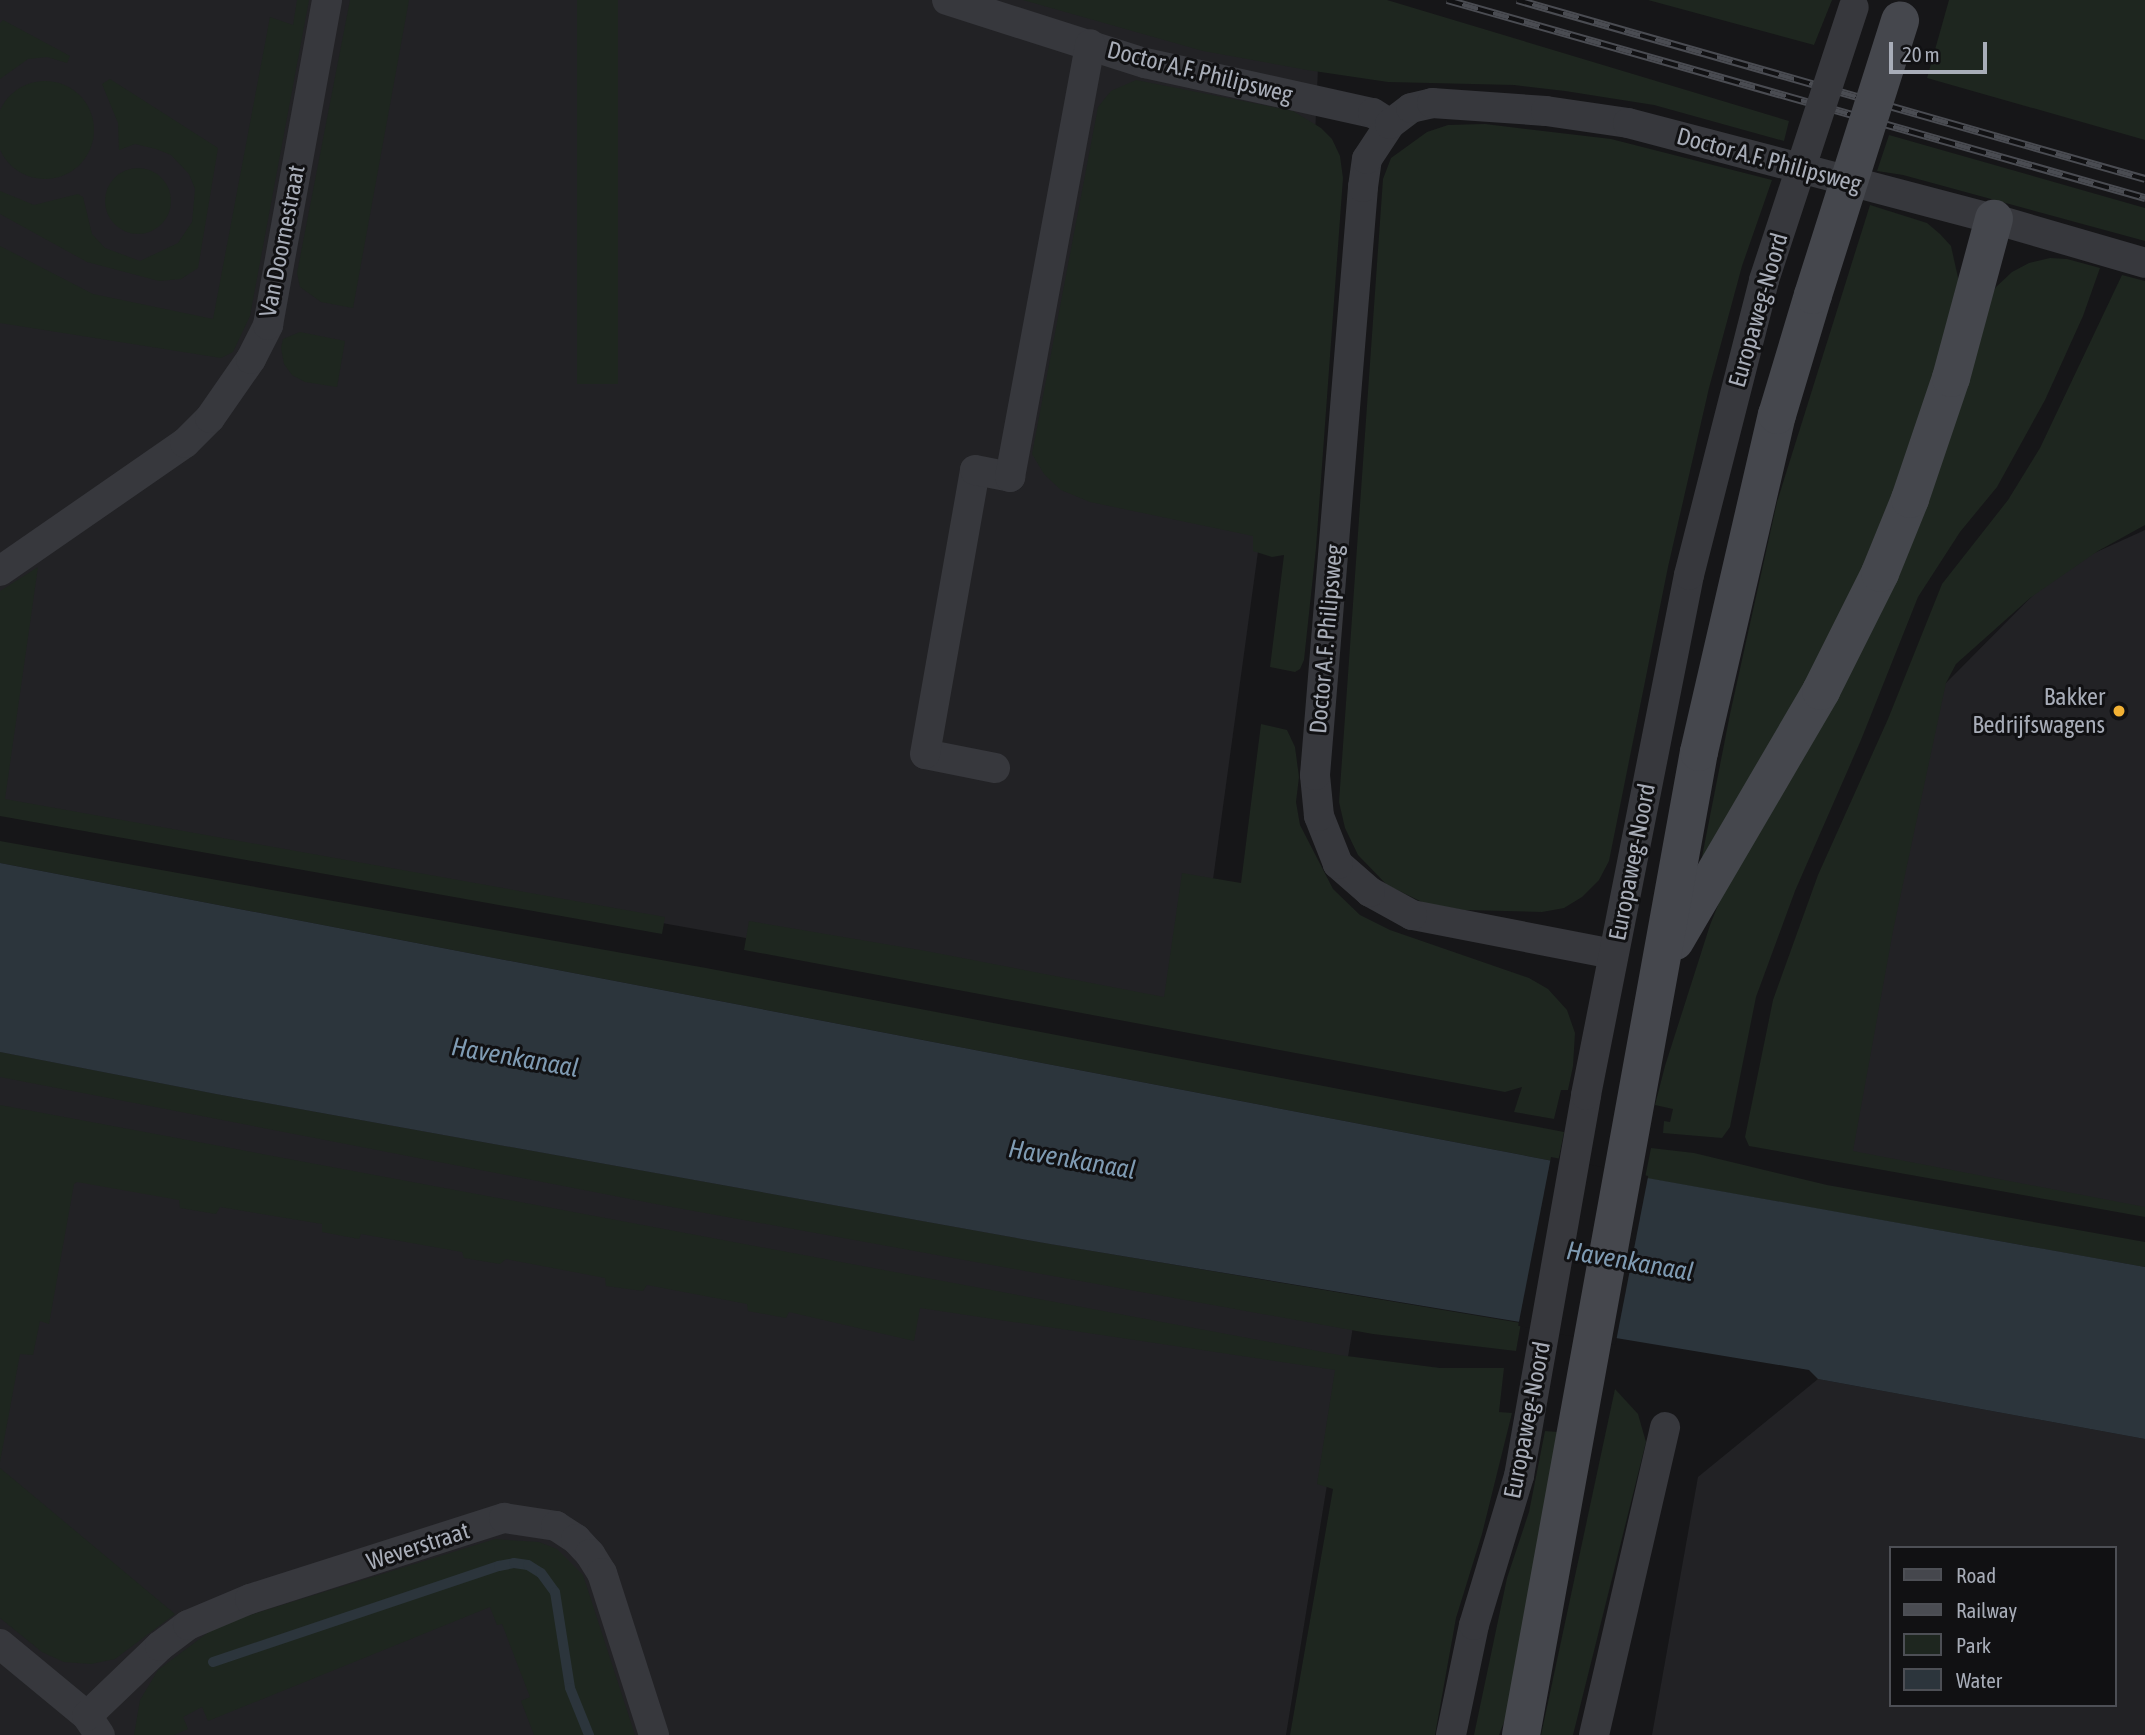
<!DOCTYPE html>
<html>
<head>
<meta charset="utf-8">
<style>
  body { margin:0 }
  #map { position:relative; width:2145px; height:1735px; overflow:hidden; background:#161618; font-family:"Asap Condensed",sans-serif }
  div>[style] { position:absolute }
  .built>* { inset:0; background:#222225 }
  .green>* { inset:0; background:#1e261f; transform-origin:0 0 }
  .round { border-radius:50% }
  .water>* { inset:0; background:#2c353c }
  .pier>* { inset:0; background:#161618; transform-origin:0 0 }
  .stream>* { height:10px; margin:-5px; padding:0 5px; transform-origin:5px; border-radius:5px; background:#2c353c }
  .minor>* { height:30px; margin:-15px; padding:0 15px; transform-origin:15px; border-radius:15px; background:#37383d }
  .secondary>* { height:38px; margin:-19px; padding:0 19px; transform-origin:19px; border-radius:19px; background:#45474d }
  .rail>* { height:8px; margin-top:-4px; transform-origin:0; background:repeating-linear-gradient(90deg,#111113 0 16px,#4a4c52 0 32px); box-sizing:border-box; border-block:2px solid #4a4c52 }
  .minor-bridge>* { height:30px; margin:-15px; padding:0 15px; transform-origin:15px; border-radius:15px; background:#37383d }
  .secondary-bridge>* { height:38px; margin:-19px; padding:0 19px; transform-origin:19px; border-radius:19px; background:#45474d }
  .dots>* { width:19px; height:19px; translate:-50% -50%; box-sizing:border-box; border:4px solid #111113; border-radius:50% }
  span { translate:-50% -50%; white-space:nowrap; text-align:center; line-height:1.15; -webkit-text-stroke:6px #111113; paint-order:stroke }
  .street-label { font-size:24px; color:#a8adb8 }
  .poi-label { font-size:24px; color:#a8adb8 }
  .right { translate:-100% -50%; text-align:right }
  .water-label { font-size:26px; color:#7f9bb3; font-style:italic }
  .legend { position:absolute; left:1889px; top:1546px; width:228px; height:161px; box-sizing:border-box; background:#111113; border:2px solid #4d4f55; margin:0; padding:9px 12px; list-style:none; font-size:21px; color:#a8adb8 }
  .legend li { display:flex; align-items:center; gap:14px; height:35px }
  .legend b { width:35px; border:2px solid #4d4f55 }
  .scale { position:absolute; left:1889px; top:42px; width:98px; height:32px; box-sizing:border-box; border:4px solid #a8adb8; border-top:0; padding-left:9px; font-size:21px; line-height:24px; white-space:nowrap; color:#a8adb8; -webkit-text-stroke:5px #111113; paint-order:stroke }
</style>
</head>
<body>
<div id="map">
  <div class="built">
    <div style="clip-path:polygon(0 0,1321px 0,1315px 136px,1194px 1018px,0 805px)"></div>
    <div style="clip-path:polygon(2145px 530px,2145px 1216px,1841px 1158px,1944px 685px,2059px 569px)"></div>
    <div style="clip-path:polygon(0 1052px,216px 1094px,1050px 1244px,1358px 1296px,1286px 1735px,0 1735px)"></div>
    <div style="clip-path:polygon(evenodd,1818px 1379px,2145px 1439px,2145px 1735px,1652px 1735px,1698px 1477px,1818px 1379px,1891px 1548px,2115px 1548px,2115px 1705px,1891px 1705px,1891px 1548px)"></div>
  </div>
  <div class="green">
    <div style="clip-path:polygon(297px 0,309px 0,250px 316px,233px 352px,221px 358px,0 323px,0 246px,93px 294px,213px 319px,270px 17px,293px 25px)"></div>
    <div style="clip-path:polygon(350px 0,409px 0,353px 308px,321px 302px,300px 287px,297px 273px)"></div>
    <div style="left:577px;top:0;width:41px;height:384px"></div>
    <div style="clip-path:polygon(1023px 0,1387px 0,1789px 121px,1784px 141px,1654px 105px,1565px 91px,1514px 85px,1388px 82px,1307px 70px,1203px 51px)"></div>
    <div style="clip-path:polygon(1648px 0,1832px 0,1814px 45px)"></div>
    <div style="clip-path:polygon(1949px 0,2145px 0,2145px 140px,1927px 78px)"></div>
    <div style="clip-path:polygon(3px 20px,70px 56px,67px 63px,47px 57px,28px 59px,0 79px,0 23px)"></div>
    <div style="clip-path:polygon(110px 79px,218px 148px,198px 268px,181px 279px,159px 281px,87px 262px,0 214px,0 191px,34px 205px,78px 194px,83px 197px,92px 234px,105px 248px,140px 261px,178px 243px,192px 222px,195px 189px,189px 174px,171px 155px,156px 149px,135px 144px,119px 150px,118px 123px,102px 84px)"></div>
    <div style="clip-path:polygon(1136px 80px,1293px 111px,1321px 128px,1332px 139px,1340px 156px,1343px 178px,1316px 548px,1304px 660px,1300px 669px,1295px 672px,1270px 667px,1284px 555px,1272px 557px,1253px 551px,1253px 536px,1090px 502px,1061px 490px,1044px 474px,1032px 454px,1098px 107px,1111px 91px)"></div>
    <div class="round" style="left:-4px;top:81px;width:98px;height:98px"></div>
    <div style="clip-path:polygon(1485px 124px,1611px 139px,1772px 180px,1742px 266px,1709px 388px,1668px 567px,1609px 861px,1599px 880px,1582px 897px,1564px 908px,1542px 912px,1464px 910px,1424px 903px,1387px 885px,1358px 855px,1345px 828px,1339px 802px,1383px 179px,1391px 158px,1427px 132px,1448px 125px)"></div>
    <div style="clip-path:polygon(1889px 135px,2145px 208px,2145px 241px,1903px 175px,1877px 171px)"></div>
    <div class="round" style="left:105px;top:168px;width:66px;height:66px"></div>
    <div style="clip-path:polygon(1870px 205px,1927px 223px,1940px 234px,1951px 246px,1961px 291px,1912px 452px,1853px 604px,1700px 867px,1730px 714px,1777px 502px)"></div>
    <div style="clip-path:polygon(2050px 258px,2067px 259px,2100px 268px,2083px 316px,2045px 400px,1997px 487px,1960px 532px,1918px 597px,1861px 740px,1795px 891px,1756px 997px,1730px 1127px,1722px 1138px,1663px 1133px,1664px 1121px,1670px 1122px,1673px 1109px,1655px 1105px,1665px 1066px,1710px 925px,1727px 883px,1986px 304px,1996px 287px,2012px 272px,2029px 263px)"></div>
    <div style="clip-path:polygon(2122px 275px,2145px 281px,2145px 525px,2098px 551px,2030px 598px,1956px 664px,1946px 683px,1893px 931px,1853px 1151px,2145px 1207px,2145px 1217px,1749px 1146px,1745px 1137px,1773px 1000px,1818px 875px,1888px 719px,1942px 584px,2008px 500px,2040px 448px)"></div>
    <div style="clip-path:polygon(300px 332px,345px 341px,337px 387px,305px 382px,292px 375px,284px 364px,281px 348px,283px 339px)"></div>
    <div style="clip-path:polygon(38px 567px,5px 799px,665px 917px,662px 934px,0 816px,0 591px)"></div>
    <div style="clip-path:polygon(1261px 724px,1287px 730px,1295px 747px,1299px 777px,1296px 802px,1300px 825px,1333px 889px,1360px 915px,1390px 930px,1529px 978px,1548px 989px,1567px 1010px,1575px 1033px,1573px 1066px,1568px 1090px,1561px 1090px,1554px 1119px,1514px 1112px,1522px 1087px,1505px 1092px,744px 950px,749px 921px,926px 951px,1164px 997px,1182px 873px,1241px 883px)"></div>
    <div style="clip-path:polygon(0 841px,706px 968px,1564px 1132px,1558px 1162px,0 863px)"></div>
    <div style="clip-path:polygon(0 1052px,216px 1094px,1050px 1244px,1521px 1323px,1516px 1351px,1373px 1334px,661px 1205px,0 1077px)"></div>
    <div style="clip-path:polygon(0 1105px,1339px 1355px,1440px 1368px,1504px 1368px,1499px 1412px,1512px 1413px,1482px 1534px,1456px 1618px,1435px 1735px,1290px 1735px,1333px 1489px,1317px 1484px,1335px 1370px,920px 1308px,914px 1341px,789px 1312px,786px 1318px,748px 1311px,747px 1304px,647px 1285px,643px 1291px,606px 1286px,605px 1278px,506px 1259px,500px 1264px,464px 1258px,462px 1252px,361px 1234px,359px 1239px,322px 1232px,322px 1224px,220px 1207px,216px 1214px,180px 1208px,179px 1200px,77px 1182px,74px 1184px,49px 1324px,40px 1321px,33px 1355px,20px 1354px,0 1462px)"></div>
    <div style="clip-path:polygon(1651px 1148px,1694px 1153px,1827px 1185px,2145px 1242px,2145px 1267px,1645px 1178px)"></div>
    <div style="clip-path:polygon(1615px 1389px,1638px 1414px,1646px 1442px,1573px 1735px,1541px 1735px)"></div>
    <div style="clip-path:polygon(1545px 1431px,1558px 1432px,1506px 1717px,1499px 1735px,1474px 1735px,1507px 1578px,1529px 1512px)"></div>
    <div style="clip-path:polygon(0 1468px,175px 1614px,115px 1659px,91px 1664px,64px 1662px,42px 1652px,0 1618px)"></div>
    <div style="clip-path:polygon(495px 1539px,539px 1542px,557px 1549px,583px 1575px,635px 1735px,534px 1735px,521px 1701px,530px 1697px,502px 1624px,497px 1625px,490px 1607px,208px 1721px,202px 1707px,183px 1717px,188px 1729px,174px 1735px,134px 1735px,140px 1700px,158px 1670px,210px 1631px,234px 1620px)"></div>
  </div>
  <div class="water">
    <div style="clip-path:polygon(0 863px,1558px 1162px,2145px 1267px,2145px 1439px,1818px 1379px,1809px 1370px,1050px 1244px,216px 1094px,0 1052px)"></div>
  </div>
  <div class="pier">
    <div style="left:1551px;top:1157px;width:99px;height:172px;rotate:11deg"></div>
  </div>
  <div class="stream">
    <div style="left:213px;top:1662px;width:302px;rotate:-18.6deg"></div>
    <div style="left:499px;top:1566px;width:15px;rotate:-11deg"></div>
    <div style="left:514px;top:1563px;width:14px;rotate:8deg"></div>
    <div style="left:528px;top:1565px;width:15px;rotate:32deg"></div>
    <div style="left:541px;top:1573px;width:24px;rotate:54deg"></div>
    <div style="left:555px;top:1592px;width:97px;rotate:81.1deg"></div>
    <div style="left:570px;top:1688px;width:51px;rotate:68deg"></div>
  </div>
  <div class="minor">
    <div style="left:947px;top:0;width:208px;rotate:17.7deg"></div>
    <div style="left:1145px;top:63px;width:233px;rotate:12.4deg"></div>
    <div style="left:1373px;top:113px;width:20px;rotate:33deg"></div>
    <div style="left:0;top:571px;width:225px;rotate:-34.7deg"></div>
    <div style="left:185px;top:443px;width:35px;rotate:-45deg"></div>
    <div style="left:210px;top:418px;width:72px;rotate:-55.2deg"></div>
    <div style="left:251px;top:359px;width:38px;rotate:-63deg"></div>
    <div style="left:268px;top:325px;width:330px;rotate:-79.7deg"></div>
    <div style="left:995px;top:768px;width:71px;rotate:-168.7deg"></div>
    <div style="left:925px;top:754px;width:288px;rotate:-80deg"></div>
    <div style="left:975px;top:470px;width:36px;rotate:11deg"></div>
    <div style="left:1010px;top:477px;width:440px;rotate:-79.5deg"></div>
    <div style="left:1613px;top:954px;width:205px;rotate:-169deg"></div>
    <div style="left:1412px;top:915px;width:48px;rotate:-151.3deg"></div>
    <div style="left:1370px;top:892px;width:43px;rotate:-138.8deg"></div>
    <div style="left:1338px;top:864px;width:52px;rotate:-111.6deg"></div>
    <div style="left:1319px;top:816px;width:41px;rotate:-95.6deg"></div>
    <div style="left:1315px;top:775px;width:590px;rotate:-85.33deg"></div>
    <div style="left:1363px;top:187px;width:28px;rotate:-82deg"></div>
    <div style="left:1367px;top:159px;width:42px;rotate:-56.7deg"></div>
    <div style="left:1390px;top:124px;width:26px;rotate:-37deg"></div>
    <div style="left:1411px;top:108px;width:22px;rotate:-13deg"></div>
    <div style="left:1432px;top:103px;width:114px;rotate:4deg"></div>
    <div style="left:1546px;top:111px;width:83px;rotate:8.3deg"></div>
    <div style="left:1628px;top:123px;width:378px;rotate:14.7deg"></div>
    <div style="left:1994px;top:219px;width:157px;rotate:16.2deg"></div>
    <div style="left:0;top:1644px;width:113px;rotate:39.6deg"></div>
    <div style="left:87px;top:1716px;width:23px;rotate:56deg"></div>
    <div style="left:87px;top:1716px;width:101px;rotate:-43.8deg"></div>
    <div style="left:160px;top:1646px;width:35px;rotate:-37deg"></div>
    <div style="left:188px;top:1625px;width:67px;rotate:-22.8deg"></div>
    <div style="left:250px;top:1599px;width:267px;rotate:-17.7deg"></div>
    <div style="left:504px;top:1518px;width:53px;rotate:8.7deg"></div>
    <div style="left:556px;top:1526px;width:24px;rotate:33deg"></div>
    <div style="left:576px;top:1539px;width:21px;rotate:47deg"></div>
    <div style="left:590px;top:1554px;width:22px;rotate:58deg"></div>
    <div style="left:602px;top:1573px;width:170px;rotate:72.2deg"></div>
    <div style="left:1451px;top:1735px;width:112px;rotate:-78.2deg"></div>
    <div style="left:1474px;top:1625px;width:156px;rotate:-73.2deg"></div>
    <div style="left:1519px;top:1476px;width:387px;rotate:-80deg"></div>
    <div style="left:1586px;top:1095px;width:530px;rotate:-78.8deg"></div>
    <div style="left:1689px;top:575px;width:304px;rotate:-75.7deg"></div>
    <div style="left:1594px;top:1735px;width:316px;rotate:-77deg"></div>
  </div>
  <div class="secondary">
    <div style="left:1675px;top:941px;width:290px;rotate:-59.7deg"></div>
    <div style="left:1821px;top:691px;width:132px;rotate:-63.4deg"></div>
    <div style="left:1880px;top:573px;width:80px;rotate:-67.9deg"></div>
    <div style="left:1910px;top:499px;width:128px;rotate:-71.3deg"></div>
    <div style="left:1951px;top:378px;width:165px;rotate:-74.9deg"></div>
    <div style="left:1521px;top:1735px;width:999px;rotate:-79.74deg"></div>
    <div style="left:1699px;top:752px;width:346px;rotate:-77deg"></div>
    <div style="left:1777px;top:415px;width:125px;rotate:-73.3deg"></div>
  </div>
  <div class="rail">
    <div style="left:1447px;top:0;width:726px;rotate:15.84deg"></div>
    <div style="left:1517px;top:0;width:653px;rotate:15.91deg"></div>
  </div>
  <div class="minor-bridge">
    <div style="left:1764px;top:280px;width:287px;rotate:-71.8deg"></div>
  </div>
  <div class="secondary-bridge">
    <div style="left:1813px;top:295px;width:288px;rotate:-72.4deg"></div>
  </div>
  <div class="dots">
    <div style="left:2119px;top:711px;background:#f2b134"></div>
  </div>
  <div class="street-label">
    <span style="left:1200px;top:72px;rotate:14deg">Doctor A.F. Philipsweg</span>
    <span style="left:1769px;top:160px;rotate:15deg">Doctor A.F. Philipsweg</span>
    <span style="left:282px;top:241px;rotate:-79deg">Van Doornestraat</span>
    <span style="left:1758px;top:310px;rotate:-74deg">Europaweg-Noord</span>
    <span style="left:1326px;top:639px;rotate:-85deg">Doctor A.F. Philipsweg</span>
    <span style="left:1632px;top:862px;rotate:-79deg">Europaweg-Noord</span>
    <span style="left:1527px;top:1420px;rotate:-79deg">Europaweg-Noord</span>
    <span style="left:418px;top:1546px;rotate:-18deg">Weverstraat</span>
  </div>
  <div class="poi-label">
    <span class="right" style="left:2105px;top:711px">Bakker<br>Bedrijfswagens</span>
  </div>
  <div class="water-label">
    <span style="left:515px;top:1058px;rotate:10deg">Havenkanaal</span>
    <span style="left:1072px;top:1160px;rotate:10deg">Havenkanaal</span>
    <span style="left:1630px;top:1262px;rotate:10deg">Havenkanaal</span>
  </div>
  <ul class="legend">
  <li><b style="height:9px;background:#45474d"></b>Road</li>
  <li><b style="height:9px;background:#4a4c52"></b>Railway</li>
  <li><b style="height:19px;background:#1e261f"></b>Park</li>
  <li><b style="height:19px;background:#2c353c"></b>Water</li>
  </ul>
  <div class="scale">20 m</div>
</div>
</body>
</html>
